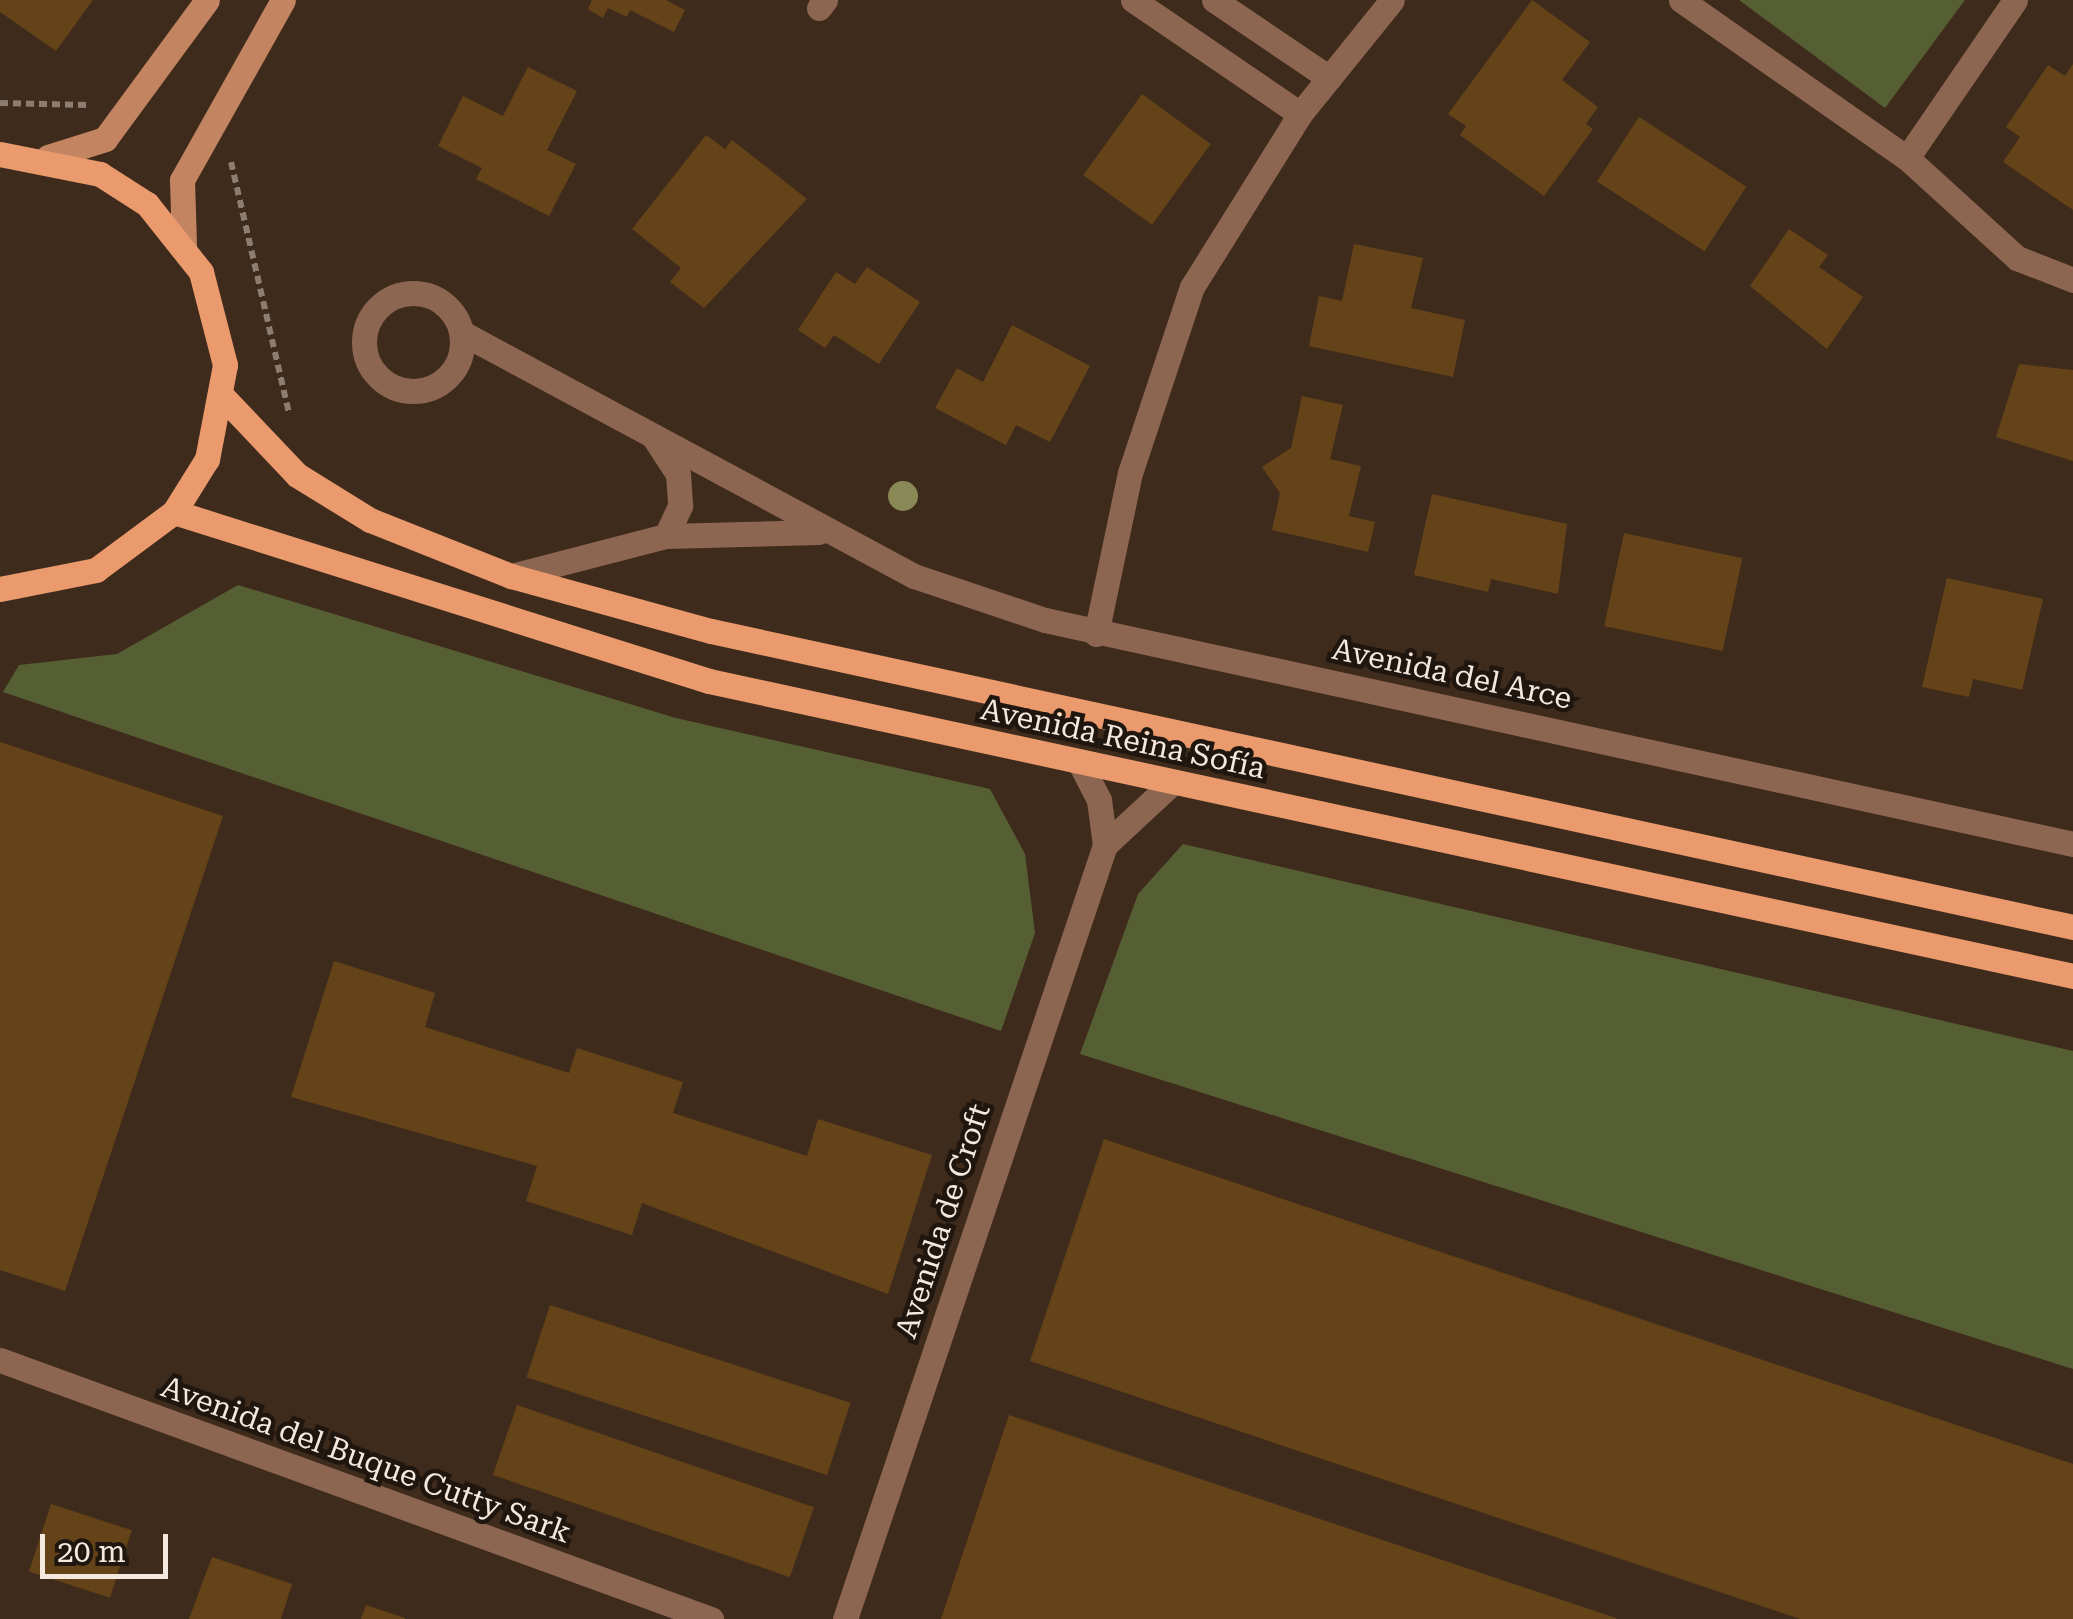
<!DOCTYPE html>
<html>
<head>
<meta charset="utf-8">
<style>
  body { margin:0 }
  #map { position:relative; width:2073px; height:1619px; overflow:hidden; background:#3f2b1c; font-family:"Roboto Serif",serif }
  div>[style] { position:absolute }
  .green>* { inset:0; background:#565f33 }
  .building>* { inset:0; background:#644318; transform-origin:0 0 }
  .path>* { height:6px; margin-top:-3px; transform-origin:0; background:repeating-linear-gradient(90deg,#8d7c70 0 8px,transparent 0 13px) }
  .pedestrian>* { height:25px; margin:-12.5px; padding:0 12.5px; transform-origin:12.5px; border-radius:12.5px; background:#8d6651 }
  .minor>* { height:25px; margin:-12.5px; padding:0 12.5px; transform-origin:12.5px; border-radius:12.5px; background:#8d6651 }
  .minor>.ring { margin:-12.5px; padding:0; box-sizing:content-box; background:none; border:25px solid #8d6651; border-radius:50% }
  .secondary>* { height:25px; margin:-12.5px; padding:0 12.5px; transform-origin:12.5px; border-radius:12.5px; background:#c28461 }
  .primary>* { height:25px; margin:-12.5px; padding:0 12.5px; transform-origin:12.5px; border-radius:12.5px; background:#ea9a6d }
  .trees>* { width:30px; height:30px; margin:-15px; border-radius:50%; background:#898857 }
  span { translate:-50% -50%; white-space:nowrap; text-align:center; line-height:1.15; -webkit-text-stroke:9px #1f160f; paint-order:stroke }
  .street-label { font-size:30px; color:#f5e8de }
  .scale { position:absolute; left:40px; top:1534px; width:128px; height:45px; box-sizing:border-box; border:5px solid #f5e8de; border-top:0; padding-left:12px; font-size:30px; line-height:35px; white-space:nowrap; color:#f5e8de; -webkit-text-stroke:8px #1f160f; paint-order:stroke }
</style>
</head>
<body>
<div id="map">
  <div class="green">
    <div style="clip-path:polygon(1739px 0,1965px 0,1885px 108px)"></div>
    <div style="clip-path:polygon(238px 585px,676px 718px,990px 789px,1025px 854px,1035px 933px,1001px 1031px,3px 692px,19px 665px,117px 654px)"></div>
    <div style="clip-path:polygon(1183px 844px,2073px 1051px,2073px 1369px,1080px 1054px,1138px 894px)"></div>
  </div>
  <div class="building">
    <div style="clip-path:polygon(0 0,93px 0,56px 51px,0 12px)"></div>
    <div style="clip-path:polygon(592px 0,666px 0,685px 10px,674px 32px,630px 10px,627px 17px,608px 8px,603px 18px,588px 9px)"></div>
    <div style="clip-path:polygon(1532px 0,1590px 42px,1562px 80px,1598px 107px,1586px 124px,1593px 129px,1544px 196px,1460px 135px,1466px 126px,1448px 114px)"></div>
    <div style="clip-path:polygon(2073px 64px,2073px 210px,2003px 162px,2020px 137px,2006px 127px,2048px 65px,2065px 76px)"></div>
    <div style="clip-path:polygon(528px 67px,577px 91px,547px 150px,576px 164px,549px 216px,476px 179px,482px 168px,438px 146px,463px 96px,503px 116px)"></div>
    <div style="left:1142px;top:94px;width:85px;height:100px;rotate:36deg"></div>
    <div style="left:1639px;top:117px;width:128px;height:77px;rotate:33deg"></div>
    <div style="clip-path:polygon(706px 135px,725px 149px,732px 140px,807px 199px,704px 308px,670px 282px,681px 268px,632px 229px)"></div>
    <div style="clip-path:polygon(1789px 229px,1828px 255px,1819px 267px,1863px 297px,1827px 349px,1750px 286px)"></div>
    <div style="clip-path:polygon(1354px 244px,1423px 258px,1411px 308px,1465px 320px,1453px 377px,1309px 346px,1319px 296px,1342px 301px)"></div>
    <div style="clip-path:polygon(867px 267px,920px 302px,879px 364px,834px 335px,825px 348px,798px 330px,836px 272px,855px 284px)"></div>
    <div style="clip-path:polygon(1012px 325px,1090px 366px,1050px 442px,1016px 425px,1006px 445px,935px 408px,957px 368px,983px 382px)"></div>
    <div style="clip-path:polygon(2019px 364px,2073px 370px,2073px 461px,1996px 437px)"></div>
    <div style="clip-path:polygon(1302px 396px,1343px 405px,1330px 459px,1361px 466px,1349px 516px,1375px 522px,1368px 552px,1272px 530px,1280px 493px,1262px 467px,1291px 448px)"></div>
    <div style="clip-path:polygon(1432px 494px,1567px 524px,1558px 594px,1491px 579px,1488px 592px,1414px 575px)"></div>
    <div style="left:1624px;top:533px;width:121px;height:95px;rotate:12deg"></div>
    <div style="clip-path:polygon(1947px 578px,2043px 599px,2022px 690px,1973px 679px,1969px 697px,1922px 687px)"></div>
    <div style="clip-path:polygon(0 742px,223px 816px,65px 1291px,0 1270px)"></div>
    <div style="clip-path:polygon(334px 961px,435px 993px,425px 1027px,569px 1073px,577px 1048px,683px 1082px,673px 1113px,807px 1156px,818px 1119px,932px 1155px,888px 1294px,642px 1203px,632px 1235px,526px 1201px,537px 1166px,291px 1097px)"></div>
    <div style="clip-path:polygon(1104px 1139px,2073px 1464px,2073px 1619px,1800px 1619px,1030px 1361px)"></div>
    <div style="left:550px;top:1305px;width:316px;height:76px;rotate:18deg"></div>
    <div style="left:517px;top:1405px;width:314px;height:74px;rotate:19deg"></div>
    <div style="clip-path:polygon(1009px 1415px,1616px 1618px,1616px 1619px,941px 1619px)"></div>
    <div style="left:51px;top:1504px;width:85px;height:71px;rotate:18deg"></div>
    <div style="clip-path:polygon(212px 1557px,292px 1584px,281px 1619px,189px 1619px)"></div>
    <div style="clip-path:polygon(366px 1605px,405px 1618px,405px 1619px,361px 1619px)"></div>
  </div>
  <div class="path">
    <div style="left:0;top:103px;width:88px;rotate:1.3deg"></div>
    <div style="left:231px;top:162px;width:258px;rotate:77deg"></div>
  </div>
  <div class="pedestrian">
    <div style="left:1214px;top:0;width:139px;rotate:34.1deg"></div>
  </div>
  <div class="minor">
    <div style="left:1133px;top:0;width:202px;rotate:34.3deg"></div>
    <div style="left:1681px;top:0;width:276px;rotate:35deg"></div>
    <div style="left:1907px;top:158px;width:149px;rotate:42.3deg"></div>
    <div style="left:2017px;top:258px;width:60px;rotate:21.4deg"></div>
    <div style="left:819px;top:8px;width:10px;rotate:-53deg"></div>
    <div style="left:1907px;top:158px;width:191px;rotate:-55.6deg"></div>
    <div class="ring" style="left:364px;top:293px;width:73px;height:73px"></div>
    <div style="left:466px;top:335px;width:509px;rotate:28.28deg"></div>
    <div style="left:914px;top:576px;width:138px;rotate:18.6deg"></div>
    <div style="left:1045px;top:620px;width:1052px;rotate:12.29deg"></div>
    <div style="left:653px;top:436px;width:45px;rotate:56.7deg"></div>
    <div style="left:678px;top:474px;width:32px;rotate:86deg"></div>
    <div style="left:680px;top:506px;width:33px;rotate:115deg"></div>
    <div style="left:511px;top:576px;width:160px;rotate:-14.5deg"></div>
    <div style="left:666px;top:536px;width:153px;rotate:-1.5deg"></div>
    <div style="left:1096px;top:634px;width:165px;rotate:-78.1deg"></div>
    <div style="left:1130px;top:473px;width:196px;rotate:-71.6deg"></div>
    <div style="left:1192px;top:287px;width:204px;rotate:-58deg"></div>
    <div style="left:1300px;top:114px;width:146px;rotate:-51.1deg"></div>
    <div style="left:1080px;top:763px;width:42px;rotate:62.8deg"></div>
    <div style="left:1099px;top:800px;width:45px;rotate:82.4deg"></div>
    <div style="left:0;top:1360px;width:757px;rotate:20.02deg"></div>
    <div style="left:845px;top:1619px;width:817px;rotate:-71.43deg"></div>
    <div style="left:1105px;top:845px;width:91px;rotate:-42.8deg"></div>
  </div>
  <div class="secondary">
    <div style="left:48px;top:157px;width:60px;rotate:-17.5deg"></div>
    <div style="left:105px;top:139px;width:172px;rotate:-53.7deg"></div>
    <div style="left:184px;top:244px;width:64px;rotate:-91.8deg"></div>
    <div style="left:182px;top:180px;width:206px;rotate:-60.7deg"></div>
  </div>
  <div class="primary">
    <div style="left:0;top:154px;width:102px;rotate:11.3deg"></div>
    <div style="left:100px;top:174px;width:56px;rotate:32.6deg"></div>
    <div style="left:147px;top:204px;width:87px;rotate:51.5deg"></div>
    <div style="left:201px;top:272px;width:96px;rotate:75.5deg"></div>
    <div style="left:225px;top:365px;width:96px;rotate:100.8deg"></div>
    <div style="left:207px;top:459px;width:62px;rotate:121.9deg"></div>
    <div style="left:174px;top:512px;width:97px;rotate:143.4deg"></div>
    <div style="left:96px;top:570px;width:98px;rotate:168.8deg"></div>
    <div style="left:224px;top:398px;width:106px;rotate:46.5deg"></div>
    <div style="left:297px;top:475px;width:86px;rotate:31.7deg"></div>
    <div style="left:370px;top:520px;width:152px;rotate:21.7deg"></div>
    <div style="left:511px;top:576px;width:207px;rotate:15.4deg"></div>
    <div style="left:711px;top:631px;width:1394px;rotate:12.26deg"></div>
    <div style="left:174px;top:512px;width:561px;rotate:17.53deg"></div>
    <div style="left:709px;top:681px;width:1396px;rotate:12.2deg"></div>
  </div>
  <div class="trees">
    <div style="left:903px;top:496px"></div>
  </div>
  <div class="street-label">
    <span style="left:1452px;top:674px;rotate:12deg">Avenida del Arce</span>
    <span style="left:1123px;top:739px;rotate:12deg">Avenida Reina Sofía</span>
    <span style="left:943px;top:1221px;rotate:-72deg">Avenida de Croft</span>
    <span style="left:366px;top:1460px;rotate:20deg">Avenida del Buque Cutty Sark</span>
  </div>
  <div class="scale">20 m</div>
</div>
</body>
</html>
